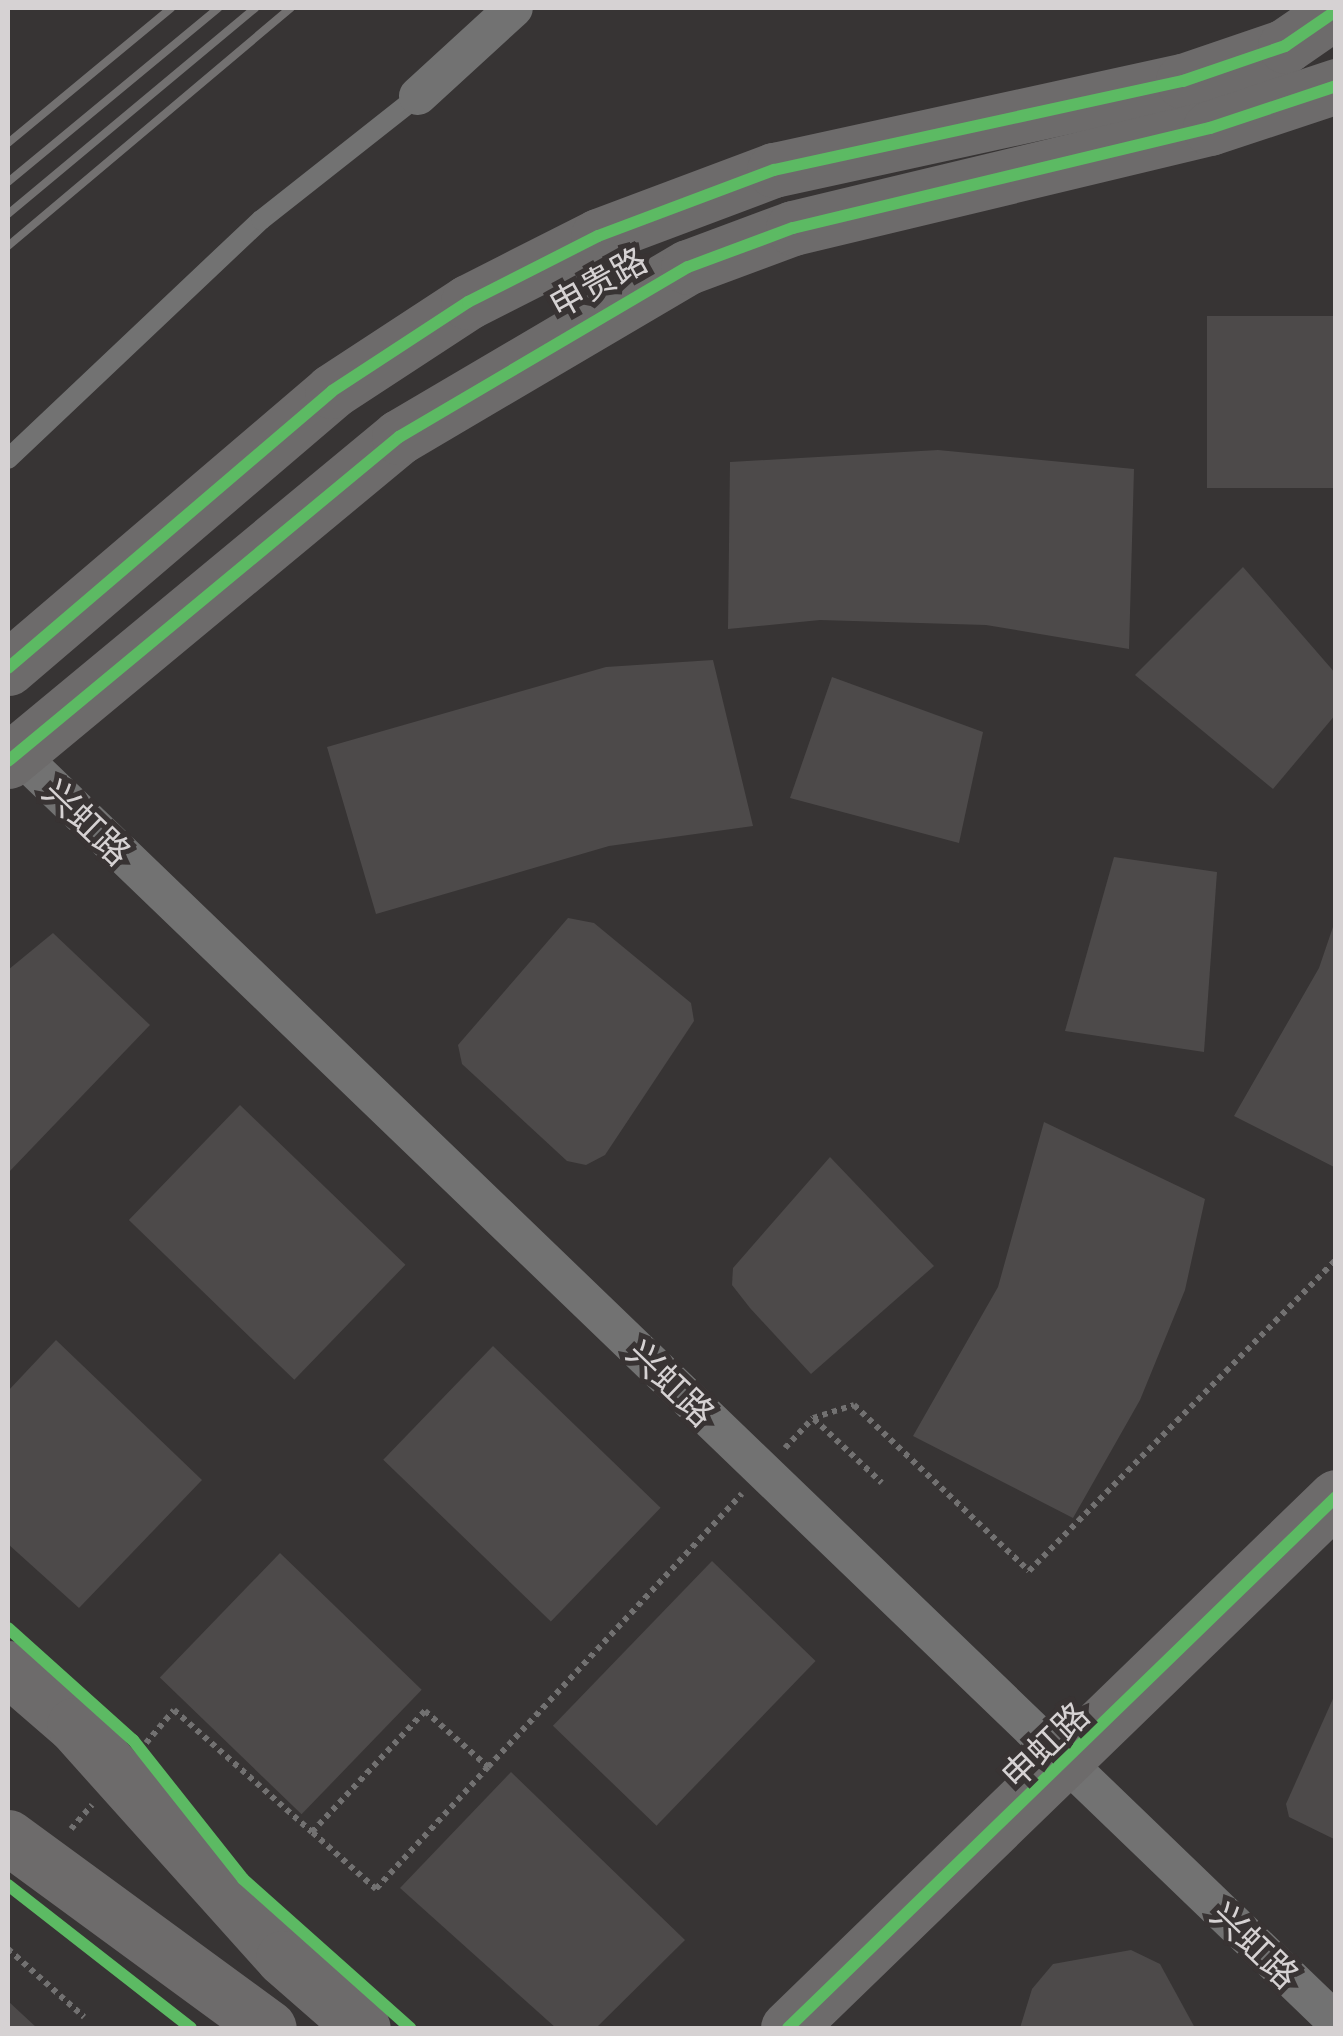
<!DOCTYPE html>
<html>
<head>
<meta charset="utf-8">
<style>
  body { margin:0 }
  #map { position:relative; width:1343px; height:2036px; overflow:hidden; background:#373434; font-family:"Noto Sans","Noto Sans SC",sans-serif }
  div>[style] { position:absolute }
  .building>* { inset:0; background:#4d4a4a; transform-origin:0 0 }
  .path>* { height:6px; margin-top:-3px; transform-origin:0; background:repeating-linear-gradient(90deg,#727171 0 5px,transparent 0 10px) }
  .lane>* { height:20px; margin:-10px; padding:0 10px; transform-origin:10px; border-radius:10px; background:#727272 }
  .street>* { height:38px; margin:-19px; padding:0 19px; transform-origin:19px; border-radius:19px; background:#727272 }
  .secondary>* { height:55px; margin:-27.5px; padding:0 27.5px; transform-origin:27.5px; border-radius:27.5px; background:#6d6b6b }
  .rail>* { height:8px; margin:-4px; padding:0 4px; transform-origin:4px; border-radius:4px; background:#737171 }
  .cycleway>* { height:12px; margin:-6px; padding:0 6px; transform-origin:6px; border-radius:6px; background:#5cba63 }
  span { translate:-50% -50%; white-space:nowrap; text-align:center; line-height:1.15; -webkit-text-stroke:10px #383333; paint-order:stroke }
  .street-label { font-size:35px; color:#d6d2d3 }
  .frame { position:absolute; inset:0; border:10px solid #d6d2d3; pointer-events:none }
</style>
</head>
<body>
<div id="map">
  <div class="building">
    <div style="left:1336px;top:316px;width:172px;height:129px;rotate:90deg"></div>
    <div style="clip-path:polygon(938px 450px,1134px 469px,1129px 649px,986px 625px,820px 620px,728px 629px,730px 462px)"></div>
    <div style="clip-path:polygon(1243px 567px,1336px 674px,1336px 714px,1273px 789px,1135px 675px)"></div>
    <div style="clip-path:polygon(713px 660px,753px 826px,609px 846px,376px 914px,327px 747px,606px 667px)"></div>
    <div style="clip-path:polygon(832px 677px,983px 732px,959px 843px,790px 798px)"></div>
    <div style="clip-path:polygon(1114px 857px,1217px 872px,1204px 1052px,1065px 1031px)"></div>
    <div style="clip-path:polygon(568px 918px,594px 923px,691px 1003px,694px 1021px,605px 1155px,586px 1165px,567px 1161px,462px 1064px,458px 1045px)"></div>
    <div style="clip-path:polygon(1335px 921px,1336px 921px,1336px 1168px,1234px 1116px,1319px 968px)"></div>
    <div style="clip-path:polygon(53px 933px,150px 1025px,8px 1173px,8px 970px)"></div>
    <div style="left:240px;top:1105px;width:230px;height:160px;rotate:44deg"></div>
    <div style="clip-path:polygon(1044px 1122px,1205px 1199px,1185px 1290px,1140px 1400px,1073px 1518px,913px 1436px,998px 1287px)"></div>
    <div style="clip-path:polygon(830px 1157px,934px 1266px,811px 1374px,750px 1308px,732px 1285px,733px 1268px)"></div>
    <div style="clip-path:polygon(56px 1340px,202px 1480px,79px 1608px,8px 1544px,8px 1391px)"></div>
    <div style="left:493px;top:1346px;width:233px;height:158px;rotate:44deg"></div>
    <div style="left:280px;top:1553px;width:197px;height:173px;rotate:44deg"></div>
    <div style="left:712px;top:1561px;width:144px;height:229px;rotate:44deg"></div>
    <div style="clip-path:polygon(1336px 1692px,1336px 1840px,1289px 1817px,1286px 1804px)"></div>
    <div style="clip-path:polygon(511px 1772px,685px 1940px,596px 2028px,556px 2028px,400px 1888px)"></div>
    <div style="clip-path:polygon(1131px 1950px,1160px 1964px,1195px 2028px,1020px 2028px,1032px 1989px,1053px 1964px)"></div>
    <div style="clip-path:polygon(8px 2001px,37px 2028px,8px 2028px)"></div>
  </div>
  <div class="path">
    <div style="left:814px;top:1419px;width:93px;rotate:43.3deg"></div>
    <div style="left:785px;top:1448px;width:41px;rotate:-47deg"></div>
    <div style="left:813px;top:1418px;width:43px;rotate:-17.6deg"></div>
    <div style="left:854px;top:1405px;width:241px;rotate:43.5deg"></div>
    <div style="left:1029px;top:1571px;width:437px;rotate:-45.4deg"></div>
    <div style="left:146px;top:1743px;width:43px;rotate:-49.7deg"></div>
    <div style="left:174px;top:1710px;width:184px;rotate:41.5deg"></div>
    <div style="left:312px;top:1832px;width:166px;rotate:-47deg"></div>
    <div style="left:425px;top:1711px;width:84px;rotate:41.6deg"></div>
    <div style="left:488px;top:1767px;width:166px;rotate:132.6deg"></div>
    <div style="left:376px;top:1889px;width:86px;rotate:-138.3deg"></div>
    <div style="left:488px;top:1767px;width:373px;rotate:-47.1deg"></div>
    <div style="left:71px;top:1829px;width:32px;rotate:-49deg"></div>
    <div style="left:8px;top:1949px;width:102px;rotate:41.8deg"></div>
  </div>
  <div class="lane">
    <div style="left:8px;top:459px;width:348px;rotate:-43.4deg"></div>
    <div style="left:261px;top:220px;width:200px;rotate:-38.3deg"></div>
  </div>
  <div class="street">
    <div style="left:418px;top:96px;width:130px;rotate:-42.5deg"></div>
    <div style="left:8px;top:744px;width:1843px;rotate:43.9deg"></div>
  </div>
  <div class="secondary">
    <div style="left:8px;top:668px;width:426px;rotate:-40.5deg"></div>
    <div style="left:332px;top:391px;width:163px;rotate:-33.2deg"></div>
    <div style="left:468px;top:302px;width:146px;rotate:-26.9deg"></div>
    <div style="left:598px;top:236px;width:188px;rotate:-20.6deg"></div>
    <div style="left:774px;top:170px;width:419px;rotate:-12.3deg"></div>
    <div style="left:1183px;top:81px;width:108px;rotate:-18.9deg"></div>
    <div style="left:1285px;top:46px;width:62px;rotate:-34.5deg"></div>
    <div style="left:8px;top:761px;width:508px;rotate:-39.65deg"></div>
    <div style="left:399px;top:437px;width:335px;rotate:-30.5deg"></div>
    <div style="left:688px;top:267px;width:112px;rotate:-20.4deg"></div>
    <div style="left:793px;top:228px;width:429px;rotate:-13.5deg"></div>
    <div style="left:1210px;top:128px;width:133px;rotate:-18.4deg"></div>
    <div style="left:8px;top:1668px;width:87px;rotate:40.8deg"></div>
    <div style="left:74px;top:1725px;width:313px;rotate:48.1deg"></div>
    <div style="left:283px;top:1958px;width:106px;rotate:41.2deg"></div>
    <div style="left:8px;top:1837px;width:323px;rotate:36.2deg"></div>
    <div style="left:788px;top:2028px;width:763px;rotate:-44.1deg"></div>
  </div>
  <div class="rail">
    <div style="left:8px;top:143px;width:212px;rotate:-39.6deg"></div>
    <div style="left:8px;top:182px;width:273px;rotate:-39.6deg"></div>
    <div style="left:8px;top:214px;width:322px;rotate:-39.8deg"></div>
    <div style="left:8px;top:246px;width:370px;rotate:-40.1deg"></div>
  </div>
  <div class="cycleway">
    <div style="left:8px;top:668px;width:426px;rotate:-40.5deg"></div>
    <div style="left:332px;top:391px;width:163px;rotate:-33.2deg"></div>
    <div style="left:468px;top:302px;width:146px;rotate:-26.9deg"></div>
    <div style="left:598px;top:236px;width:188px;rotate:-20.6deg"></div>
    <div style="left:774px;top:170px;width:419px;rotate:-12.3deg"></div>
    <div style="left:1183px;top:81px;width:108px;rotate:-18.9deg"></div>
    <div style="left:1285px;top:46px;width:62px;rotate:-34.5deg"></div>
    <div style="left:8px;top:761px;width:508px;rotate:-39.65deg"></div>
    <div style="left:399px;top:437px;width:335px;rotate:-30.5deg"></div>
    <div style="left:688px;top:267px;width:112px;rotate:-20.4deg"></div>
    <div style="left:793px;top:228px;width:429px;rotate:-13.5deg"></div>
    <div style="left:1210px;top:128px;width:133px;rotate:-18.4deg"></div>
    <div style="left:8px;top:1628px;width:168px;rotate:41.9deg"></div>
    <div style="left:133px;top:1740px;width:177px;rotate:51.6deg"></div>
    <div style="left:243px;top:1879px;width:224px;rotate:41.7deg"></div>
    <div style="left:8px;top:1885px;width:232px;rotate:38deg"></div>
    <div style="left:788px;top:2028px;width:763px;rotate:-44.1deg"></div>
  </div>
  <div class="street-label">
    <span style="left:598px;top:282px;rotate:-29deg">申贵路</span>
    <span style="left:87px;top:822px;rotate:44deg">兴虹路</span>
    <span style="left:671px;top:1383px;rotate:44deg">兴虹路</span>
    <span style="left:1045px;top:1745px;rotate:-44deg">申虹路</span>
    <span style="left:1255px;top:1945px;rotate:44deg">兴虹路</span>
  </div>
  <div class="frame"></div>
</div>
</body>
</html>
